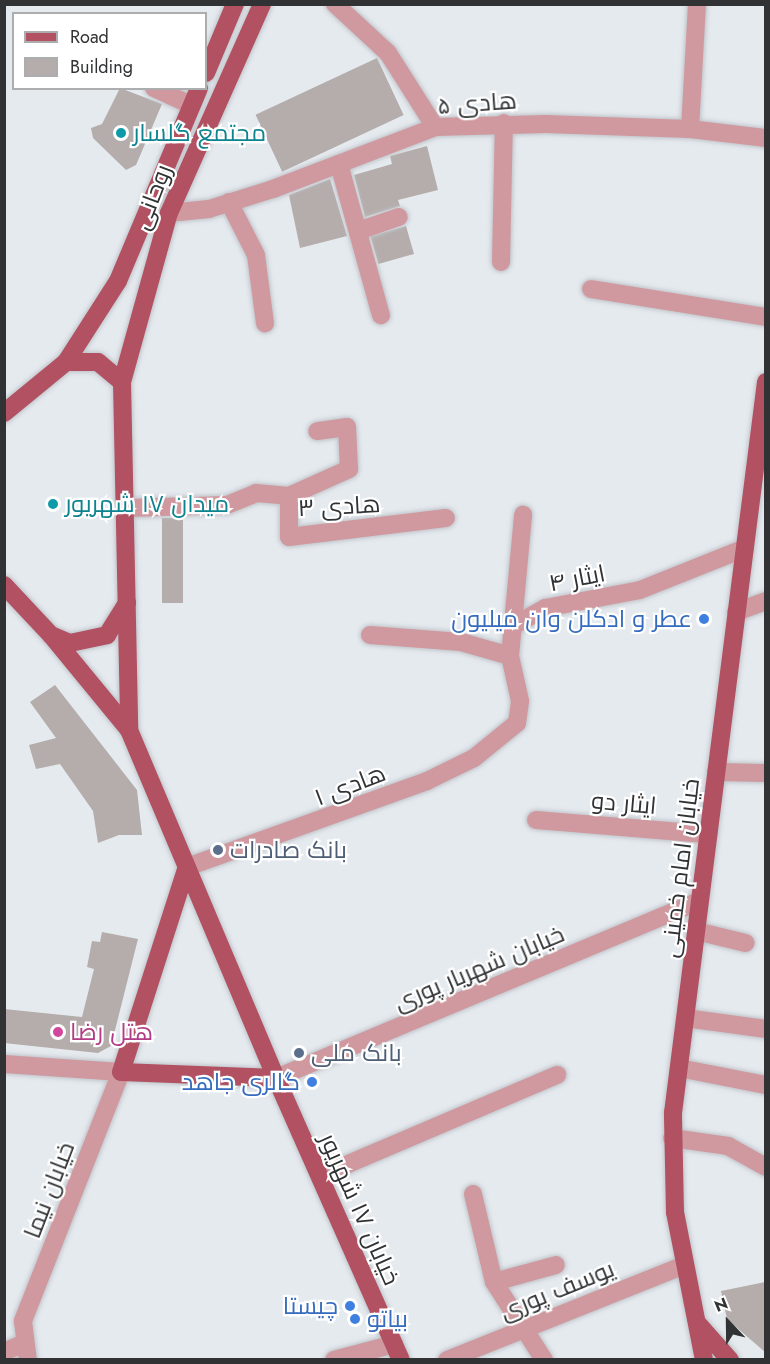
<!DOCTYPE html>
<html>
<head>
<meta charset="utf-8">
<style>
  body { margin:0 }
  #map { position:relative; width:770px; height:1364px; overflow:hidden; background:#e5eaef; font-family:Jost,Cairo,sans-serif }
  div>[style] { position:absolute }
  .building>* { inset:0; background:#b4adab; transform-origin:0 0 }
  .roads { filter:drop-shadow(0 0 2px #c1c5ca) drop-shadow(0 0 2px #c1c5ca) }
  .minor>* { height:18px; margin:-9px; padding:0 9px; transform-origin:9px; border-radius:9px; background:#d0999f }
  .major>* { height:18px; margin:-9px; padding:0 9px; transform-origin:9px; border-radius:9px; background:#b15162 }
  .dots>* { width:16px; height:16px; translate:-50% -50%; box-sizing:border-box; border:3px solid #fff; border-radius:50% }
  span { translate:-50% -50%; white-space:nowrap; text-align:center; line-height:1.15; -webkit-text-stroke:4.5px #fff; paint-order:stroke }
  .street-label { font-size:24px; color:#303234 }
  .culture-label { font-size:24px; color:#0d838f }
  .left { translate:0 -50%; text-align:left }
  .shop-label { font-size:24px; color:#366cbe }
  .right { translate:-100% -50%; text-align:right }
  .service-label { font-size:24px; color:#4e5e75 }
  .hotel-label { font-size:24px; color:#b23c85 }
  .frame { position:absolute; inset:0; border:6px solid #303234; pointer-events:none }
  .legend { position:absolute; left:12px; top:12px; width:195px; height:78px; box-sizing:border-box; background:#fff; border:2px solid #acadae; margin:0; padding:8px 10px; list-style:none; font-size:18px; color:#303234 }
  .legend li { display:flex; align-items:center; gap:12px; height:30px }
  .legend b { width:30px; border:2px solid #acadae }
  .north { position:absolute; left:698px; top:1292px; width:60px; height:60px; -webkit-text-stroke:4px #fff; paint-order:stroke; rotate:338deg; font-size:16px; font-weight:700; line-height:24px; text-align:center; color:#303234 }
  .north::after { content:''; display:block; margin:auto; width:21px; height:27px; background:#303234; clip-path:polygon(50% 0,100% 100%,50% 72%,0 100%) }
</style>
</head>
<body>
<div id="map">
  <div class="building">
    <div style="left:377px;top:58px;width:63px;height:134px;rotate:65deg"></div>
    <div style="clip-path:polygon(120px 88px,162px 104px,136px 165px,126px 170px,93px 138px,91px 128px,102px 124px)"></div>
    <div style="clip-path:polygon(427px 146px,438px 190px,398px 200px,400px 206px,365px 217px,354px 175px,392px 164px,390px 156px)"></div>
    <div style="clip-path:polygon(330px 179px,347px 236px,300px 248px,289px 195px)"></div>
    <div style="left:406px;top:226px;width:29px;height:37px;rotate:74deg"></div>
    <div style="left:162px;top:518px;width:21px;height:85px"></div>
    <div style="clip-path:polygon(55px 685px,137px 790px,142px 835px,119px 835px,98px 843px,93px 811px,60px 764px,36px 769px,29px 745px,56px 738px,30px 702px)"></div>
    <div style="clip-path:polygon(102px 932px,138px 939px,111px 1046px,98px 1053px,4px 1043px,4px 1009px,82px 1017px,94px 969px,87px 967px,92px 941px,100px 942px)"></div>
    <div style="clip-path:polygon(765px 1282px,765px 1352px,727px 1319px,721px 1291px)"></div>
  </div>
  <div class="roads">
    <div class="minor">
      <div style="left:335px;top:4px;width:72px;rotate:42.8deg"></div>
      <div style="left:388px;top:53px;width:88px;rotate:57.6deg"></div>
      <div style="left:154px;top:88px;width:41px;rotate:24.7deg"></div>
      <div style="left:690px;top:129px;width:125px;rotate:-86.8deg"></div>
      <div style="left:339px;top:164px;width:157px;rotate:74.5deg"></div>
      <div style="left:229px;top:202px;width:59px;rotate:63deg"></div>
      <div style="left:256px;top:255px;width:69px;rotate:82.5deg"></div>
      <div style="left:169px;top:213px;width:40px;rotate:-5.7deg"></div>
      <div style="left:209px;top:209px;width:67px;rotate:-17.4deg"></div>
      <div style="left:273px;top:189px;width:173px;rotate:-20.9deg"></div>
      <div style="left:435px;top:127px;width:111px;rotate:-1.5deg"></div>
      <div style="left:546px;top:124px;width:144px;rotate:2deg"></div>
      <div style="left:690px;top:129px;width:77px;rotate:6.8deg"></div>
      <div style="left:358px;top:231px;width:43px;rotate:-18.9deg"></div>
      <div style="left:501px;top:262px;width:139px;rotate:-88.8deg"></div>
      <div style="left:591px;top:289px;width:177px;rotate:9.1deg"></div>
      <div style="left:289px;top:496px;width:66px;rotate:-24.2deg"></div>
      <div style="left:349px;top:469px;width:42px;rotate:-92.7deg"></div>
      <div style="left:347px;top:427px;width:30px;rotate:172deg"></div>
      <div style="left:128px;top:508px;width:99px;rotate:-1.7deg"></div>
      <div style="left:227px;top:505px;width:31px;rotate:-22deg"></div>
      <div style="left:256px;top:493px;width:33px;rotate:5deg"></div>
      <div style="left:289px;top:496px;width:41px;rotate:90deg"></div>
      <div style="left:289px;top:537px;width:158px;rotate:-6.9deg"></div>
      <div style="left:736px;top:612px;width:32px;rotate:-20deg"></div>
      <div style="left:511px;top:627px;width:39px;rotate:-29deg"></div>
      <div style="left:545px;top:608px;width:97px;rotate:-10.7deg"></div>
      <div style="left:640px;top:590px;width:113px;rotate:-21.8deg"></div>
      <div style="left:370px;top:635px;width:91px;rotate:4.4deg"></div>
      <div style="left:461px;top:642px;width:51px;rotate:15.9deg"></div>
      <div style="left:716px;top:772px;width:50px;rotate:1.1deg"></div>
      <div style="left:536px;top:820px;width:173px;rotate:4.7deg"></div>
      <div style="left:187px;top:867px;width:255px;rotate:-19.7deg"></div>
      <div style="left:427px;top:781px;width:52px;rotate:-26.1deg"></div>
      <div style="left:474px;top:758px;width:55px;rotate:-39.1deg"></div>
      <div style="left:517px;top:723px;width:22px;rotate:-82deg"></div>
      <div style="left:520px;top:701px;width:46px;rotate:-102.5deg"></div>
      <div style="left:510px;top:656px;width:142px;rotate:-84.7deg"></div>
      <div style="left:696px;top:931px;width:51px;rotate:13.5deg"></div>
      <div style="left:685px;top:1018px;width:82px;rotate:7.7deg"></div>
      <div style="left:4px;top:1064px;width:117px;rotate:3.9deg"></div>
      <div style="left:121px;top:1072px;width:268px;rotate:111.5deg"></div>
      <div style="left:23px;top:1321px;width:39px;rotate:83deg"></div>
      <div style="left:679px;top:1068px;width:89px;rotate:11.1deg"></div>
      <div style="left:276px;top:1078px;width:459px;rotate:-22.7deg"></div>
      <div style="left:672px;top:1138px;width:57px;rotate:8.1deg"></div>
      <div style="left:728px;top:1146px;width:43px;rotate:28.9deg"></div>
      <div style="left:320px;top:1176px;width:258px;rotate:-23.1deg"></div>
      <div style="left:473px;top:1194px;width:90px;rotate:76.6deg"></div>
      <div style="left:494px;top:1282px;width:93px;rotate:57.3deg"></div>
      <div style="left:494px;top:1282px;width:64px;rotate:-15.3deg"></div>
      <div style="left:4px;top:1352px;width:20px;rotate:-24deg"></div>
      <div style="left:334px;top:1360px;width:62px;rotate:-14.9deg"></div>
      <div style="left:447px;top:1360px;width:255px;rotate:-21.8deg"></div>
    </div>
    <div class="major">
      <div style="left:206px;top:73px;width:75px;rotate:-67.2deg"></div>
      <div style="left:66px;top:362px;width:96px;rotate:-57.3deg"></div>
      <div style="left:118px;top:281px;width:209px;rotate:-67.2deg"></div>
      <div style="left:122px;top:382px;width:175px;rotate:-74.5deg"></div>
      <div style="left:169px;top:213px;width:229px;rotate:-66deg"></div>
      <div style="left:4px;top:413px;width:80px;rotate:-39.4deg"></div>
      <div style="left:66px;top:362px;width:32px"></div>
      <div style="left:98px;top:362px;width:31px;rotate:40deg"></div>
      <div style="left:122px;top:382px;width:348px;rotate:88.8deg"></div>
      <div style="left:4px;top:585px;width:69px;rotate:46.8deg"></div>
      <div style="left:51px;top:635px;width:21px;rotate:23deg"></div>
      <div style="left:70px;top:643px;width:38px;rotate:-12deg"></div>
      <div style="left:107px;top:635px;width:38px;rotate:-58deg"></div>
      <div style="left:51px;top:635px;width:123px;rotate:50.6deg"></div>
      <div style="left:129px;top:730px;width:378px;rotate:67.1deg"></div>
      <div style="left:276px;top:1078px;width:155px;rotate:-177.8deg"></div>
      <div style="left:121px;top:1072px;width:215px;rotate:-72.2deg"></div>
      <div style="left:276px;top:1078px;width:308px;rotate:66.1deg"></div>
      <div style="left:699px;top:1325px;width:47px;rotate:48.5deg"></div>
      <div style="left:704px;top:1360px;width:151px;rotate:-101.1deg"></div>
      <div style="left:675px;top:1212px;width:99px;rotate:-91.2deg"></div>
      <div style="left:673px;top:1113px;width:737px;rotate:-82.75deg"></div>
    </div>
  </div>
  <div class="dots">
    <div style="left:121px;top:133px;background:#0f9aa8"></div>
    <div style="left:53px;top:504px;background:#0f9aa8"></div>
    <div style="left:704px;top:619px;background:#3f7fe0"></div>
    <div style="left:218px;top:850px;background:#5c6f8a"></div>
    <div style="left:58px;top:1032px;background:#d1479c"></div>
    <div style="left:299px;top:1053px;background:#5c6f8a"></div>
    <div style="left:312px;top:1082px;background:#3f7fe0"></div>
    <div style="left:350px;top:1306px;background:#3f7fe0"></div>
    <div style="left:355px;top:1319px;background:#3f7fe0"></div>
  </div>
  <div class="street-label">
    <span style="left:477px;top:103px;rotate:-4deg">هادی ۵</span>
    <span style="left:152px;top:197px;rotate:-69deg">روحانی</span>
    <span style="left:339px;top:506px;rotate:-3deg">هادی ۳</span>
    <span style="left:577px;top:578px;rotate:-11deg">ایثار ۴</span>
    <span style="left:350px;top:785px;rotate:-21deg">هادی ۱</span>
    <span style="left:624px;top:803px;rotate:5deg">ایثار دو</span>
    <span style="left:680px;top:868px;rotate:-83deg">خیابان امام خمینی</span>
    <span style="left:479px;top:968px;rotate:-23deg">خیابان شهریار پوری</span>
    <span style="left:49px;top:1190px;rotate:-69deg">خیابان نیما</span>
    <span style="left:360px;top:1209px;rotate:66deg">خیابان ۱۷ شهریور</span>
    <span style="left:557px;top:1290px;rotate:-22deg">یوسف پوری</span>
  </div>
  <div class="culture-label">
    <span class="left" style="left:133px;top:133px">مجتمع گلسار</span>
    <span class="left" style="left:65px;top:504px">میدان ۱۷ شهریور</span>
  </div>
  <div class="shop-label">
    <span class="right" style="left:692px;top:619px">عطر و ادکلن وان میلیون</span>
    <span class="right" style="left:300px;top:1082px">گالری جاهد</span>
    <span class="right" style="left:338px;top:1306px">چیستا</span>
    <span class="left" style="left:367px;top:1319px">بیاتو</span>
  </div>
  <div class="service-label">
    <span class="left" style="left:230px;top:850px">بانک صادرات</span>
    <span class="left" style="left:311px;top:1053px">بانک ملی</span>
  </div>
  <div class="hotel-label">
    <span class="left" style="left:70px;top:1032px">هتل رضا</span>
  </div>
  <div class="frame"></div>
  <ul class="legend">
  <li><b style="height:8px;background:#b15162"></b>Road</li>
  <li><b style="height:16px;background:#b4adab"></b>Building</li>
  </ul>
  <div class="north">N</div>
</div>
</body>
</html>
